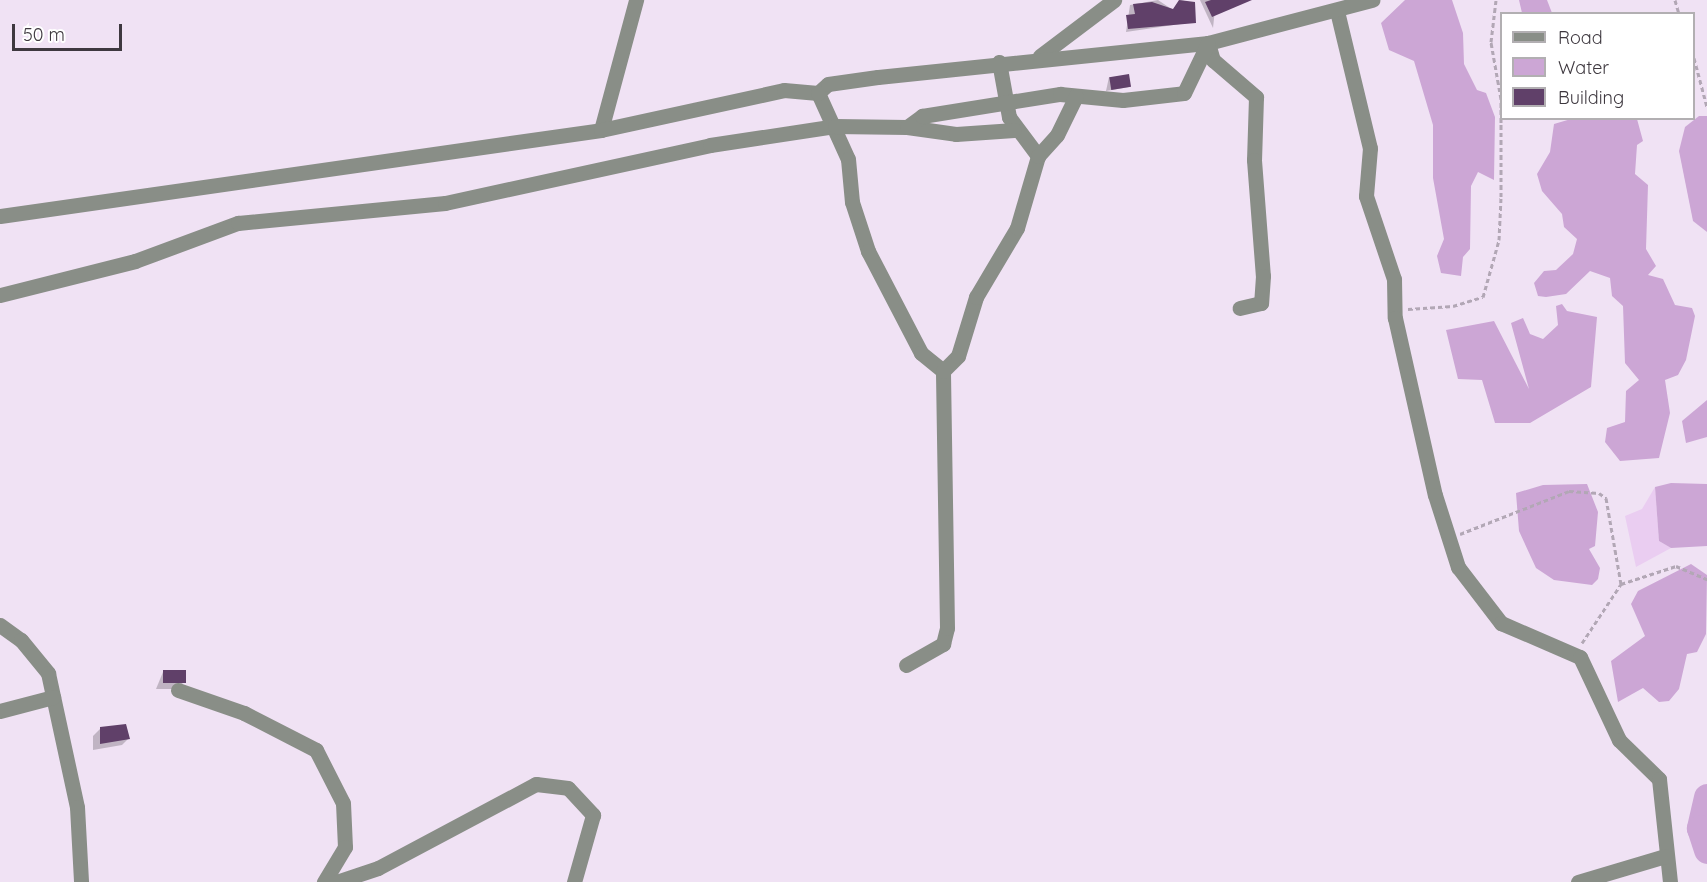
<!DOCTYPE html>
<html>
<head>
<meta charset="utf-8">
<style>
  body { margin:0 }
  #map { position:relative; width:1707px; height:882px; overflow:hidden; background:#f0e2f4; font-family:Quicksand,sans-serif }
  div>[style] { position:absolute }
  .green>* { inset:0; background:#eacdf1 }
  .water>* { inset:0; background:#cca6d5 }
  .shadow>* { inset:0; background:#0003 }
  .river>* { height:27px; margin:-13.5px; padding:0 13.5px; transform-origin:13.5px; border-radius:13.5px; background:#cca6d5 }
  .building>* { inset:0; background:#604069; transform-origin:0 0 }
  .path>* { height:3px; margin-top:-1.5px; transform-origin:0; background:repeating-linear-gradient(90deg,#b2a7b5 0 4.5px,transparent 0 7.5px) }
  .minor>* { height:15px; margin:-7.5px; padding:0 7.5px; transform-origin:7.5px; border-radius:7.5px; background:#898e87 }
  span { translate:-50% -50%; white-space:nowrap; text-align:center; line-height:1.15; -webkit-text-stroke:6px #fff; paint-order:stroke }
  .legend { position:absolute; left:1500px; top:12px; width:195px; height:108px; box-sizing:border-box; background:#fff; border:2px solid #b2afb2; margin:0; padding:8px 10px; list-style:none; font-size:18px; color:#3e383f }
  .legend li { display:flex; align-items:center; gap:12px; height:30px }
  .legend b { width:30px; border:2px solid #b2afb2 }
  .scale { position:absolute; left:12px; top:24px; width:110px; height:27px; box-sizing:border-box; border:3px solid #3e383f; border-top:0; padding-left:8px; font-size:18px; line-height:21px; white-space:nowrap; color:#3e383f; -webkit-text-stroke:4px #fff; paint-order:stroke }
</style>
</head>
<body>
<div id="map">
  <div class="green">
    <div style="clip-path:polygon(1655px 487px,1659px 541px,1671px 548px,1636px 567px,1625px 516px,1642px 509px)"></div>
  </div>
  <div class="water">
    <div style="clip-path:polygon(1405px 0,1452px 0,1463px 33px,1464px 64px,1477px 90px,1486px 93px,1495px 117px,1494px 180px,1478px 172px,1471px 186px,1470px 249px,1463px 257px,1461px 276px,1441px 273px,1437px 256px,1444px 239px,1433px 178px,1433px 125px,1414px 61px,1389px 50px,1381px 23px)"></div>
    <div style="clip-path:polygon(1547px 0,1552px 13px,1522px 13px,1519px 0)"></div>
    <div style="clip-path:polygon(1699px 116px,1707px 116px,1707px 232px,1693px 221px,1679px 151px,1685px 127px)"></div>
    <div style="clip-path:polygon(1571px 119px,1637px 119px,1643px 141px,1637px 145px,1635px 174px,1648px 185px,1646px 249px,1656px 266px,1648px 275px,1663px 279px,1675px 305px,1692px 308px,1695px 316px,1686px 360px,1678px 375px,1665px 380px,1670px 413px,1659px 458px,1620px 461px,1605px 442px,1607px 428px,1625px 422px,1626px 391px,1639px 380px,1625px 363px,1623px 306px,1612px 296px,1610px 278px,1590px 271px,1566px 294px,1546px 297px,1538px 296px,1534px 283px,1544px 271px,1556px 270px,1573px 254px,1577px 239px,1564px 227px,1562px 214px,1542px 191px,1537px 174px,1550px 152px,1554px 124px)"></div>
    <div style="clip-path:polygon(1562px 304px,1567px 311px,1597px 317px,1591px 387px,1530px 423px,1495px 423px,1482px 380px,1458px 379px,1446px 330px,1494px 321px,1529px 389px,1511px 323px,1523px 318px,1530px 334px,1543px 339px,1558px 325px,1556px 306px)"></div>
    <div style="clip-path:polygon(1707px 400px,1707px 437px,1686px 443px,1682px 421px)"></div>
    <div style="clip-path:polygon(1671px 483px,1707px 484px,1707px 546px,1671px 548px,1659px 541px,1655px 487px)"></div>
    <div style="clip-path:polygon(1587px 484px,1598px 512px,1595px 546px,1589px 549px,1600px 568px,1598px 579px,1592px 585px,1554px 580px,1536px 568px,1519px 531px,1516px 493px,1543px 485px)"></div>
    <div style="clip-path:polygon(1691px 564px,1707px 575px,1706px 634px,1697px 652px,1687px 654px,1679px 689px,1669px 701px,1659px 702px,1643px 688px,1618px 702px,1611px 661px,1645px 636px,1631px 604px,1638px 591px)"></div>
  </div>
  <div class="shadow">
    <div style="clip-path:polygon(1158px 0,1173px 10px,1180px 0,1194px 3px,1194px 22px,1126px 32px,1130px 5px)"></div>
    <div style="clip-path:polygon(1200px 0,1216px 0,1213px 28px)"></div>
    <div style="clip-path:polygon(1109px 77px,1129px 87px,1106px 91px)"></div>
    <div style="clip-path:polygon(163px 672px,184px 682px,177px 689px,156px 689px)"></div>
    <div style="clip-path:polygon(100px 729px,129px 738px,122px 745px,93px 750px,93px 736px)"></div>
  </div>
  <div class="river">
    <div style="left:1707px;top:797px;width:32px;rotate:103deg"></div>
    <div style="left:1700px;top:828px;width:23px;rotate:72deg"></div>
  </div>
  <div class="building">
    <div style="clip-path:polygon(1179px 0,1195px 2px,1196px 23px,1128px 29px,1126px 15px,1135px 14px,1133px 4px,1152px 2px,1173px 9px)"></div>
    <div style="clip-path:polygon(1211px 0,1252px 0,1212px 17px,1205px 2px)"></div>
    <div style="left:1129px;top:74px;width:13px;height:20px;rotate:81deg"></div>
    <div style="left:163px;top:670px;width:23px;height:13px"></div>
    <div style="clip-path:polygon(126px 724px,130px 739px,100px 744px,100px 727px)"></div>
  </div>
  <div class="path">
    <div style="left:1675px;top:0;width:15px;rotate:74deg"></div>
    <div style="left:1694px;top:58px;width:51px;rotate:75.1deg"></div>
    <div style="left:1408px;top:309px;width:45px;rotate:-3.8deg"></div>
    <div style="left:1453px;top:306px;width:31px;rotate:-17deg"></div>
    <div style="left:1483px;top:297px;width:59px;rotate:-74.3deg"></div>
    <div style="left:1499px;top:240px;width:43px;rotate:-87.3deg"></div>
    <div style="left:1501px;top:197px;width:98px;rotate:-90deg"></div>
    <div style="left:1501px;top:99px;width:58px;rotate:-100deg"></div>
    <div style="left:1491px;top:42px;width:42px;rotate:-83.2deg"></div>
    <div style="left:1460px;top:534px;width:117px;rotate:-21.5deg"></div>
    <div style="left:1569px;top:491px;width:30px;rotate:4deg"></div>
    <div style="left:1599px;top:493px;width:9px;rotate:36deg"></div>
    <div style="left:1606px;top:498px;width:87px;rotate:80.1deg"></div>
    <div style="left:1582px;top:643px;width:71px;rotate:-56.5deg"></div>
    <div style="left:1621px;top:584px;width:58px;rotate:-18.1deg"></div>
    <div style="left:1676px;top:566px;width:34px;rotate:23deg"></div>
  </div>
  <div class="minor">
    <div style="left:1337px;top:11px;width:141px;rotate:76.5deg"></div>
    <div style="left:1370px;top:148px;width:48px;rotate:94.8deg"></div>
    <div style="left:1366px;top:196px;width:88px;rotate:71.4deg"></div>
    <div style="left:1394px;top:279px;width:39px;rotate:89deg"></div>
    <div style="left:1395px;top:318px;width:181px;rotate:77.3deg"></div>
    <div style="left:1435px;top:495px;width:76px;rotate:72.3deg"></div>
    <div style="left:1458px;top:567px;width:71px;rotate:52.5deg"></div>
    <div style="left:1501px;top:623px;width:86px;rotate:23.3deg"></div>
    <div style="left:1580px;top:657px;width:92px;rotate:64.8deg"></div>
    <div style="left:1619px;top:740px;width:56px;rotate:44.3deg"></div>
    <div style="left:1659px;top:779px;width:104px;rotate:83.9deg"></div>
    <div style="left:1208px;top:43px;width:18px;rotate:74deg"></div>
    <div style="left:1213px;top:60px;width:57px;rotate:40.7deg"></div>
    <div style="left:1256px;top:97px;width:63px;rotate:91.8deg"></div>
    <div style="left:1254px;top:160px;width:116px;rotate:85.6deg"></div>
    <div style="left:1263px;top:276px;width:27px;rotate:94deg"></div>
    <div style="left:1261px;top:303px;width:22px;rotate:167deg"></div>
    <div style="left:1040px;top:56px;width:93px;rotate:-37.1deg"></div>
    <div style="left:999px;top:62px;width:56px;rotate:79.7deg"></div>
    <div style="left:1009px;top:117px;width:49px;rotate:53.4deg"></div>
    <div style="left:818px;top:93px;width:72px;rotate:65.6deg"></div>
    <div style="left:848px;top:159px;width:43px;rotate:84.7deg"></div>
    <div style="left:852px;top:202px;width:52px;rotate:71.9deg"></div>
    <div style="left:868px;top:251px;width:115px;rotate:62.5deg"></div>
    <div style="left:921px;top:353px;width:28px;rotate:39deg"></div>
    <div style="left:907px;top:127px;width:49px;rotate:8.1deg"></div>
    <div style="left:956px;top:134px;width:58px;rotate:-3.9deg"></div>
    <div style="left:601px;top:130px;width:135px;rotate:-74.9deg"></div>
    <div style="left:0;top:216px;width:607px;rotate:-8.14deg"></div>
    <div style="left:601px;top:130px;width:187px;rotate:-12.3deg"></div>
    <div style="left:784px;top:90px;width:34px;rotate:5deg"></div>
    <div style="left:818px;top:93px;width:13px;rotate:-42deg"></div>
    <div style="left:828px;top:84px;width:50px;rotate:-8deg"></div>
    <div style="left:878px;top:77px;width:332px;rotate:-5.9deg"></div>
    <div style="left:1208px;top:43px;width:170px;rotate:-14.7deg"></div>
    <div style="left:0;top:295px;width:139px;rotate:-14.1deg"></div>
    <div style="left:135px;top:261px;width:110px;rotate:-20.3deg"></div>
    <div style="left:238px;top:223px;width:208px;rotate:-5.5deg"></div>
    <div style="left:445px;top:203px;width:271px;rotate:-12.3deg"></div>
    <div style="left:710px;top:145px;width:126px;rotate:-8.6deg"></div>
    <div style="left:835px;top:126px;width:72px;rotate:0.8deg"></div>
    <div style="left:907px;top:127px;width:19px;rotate:-36deg"></div>
    <div style="left:922px;top:116px;width:140px;rotate:-9.1deg"></div>
    <div style="left:1060px;top:94px;width:63px;rotate:5.4deg"></div>
    <div style="left:1123px;top:100px;width:61px;rotate:-6.5deg"></div>
    <div style="left:1184px;top:93px;width:55px;rotate:-64.4deg"></div>
    <div style="left:0;top:625px;width:26px;rotate:36deg"></div>
    <div style="left:21px;top:640px;width:43px;rotate:50.7deg"></div>
    <div style="left:48px;top:673px;width:137px;rotate:77.8deg"></div>
    <div style="left:77px;top:807px;width:75px;rotate:86.9deg"></div>
    <div style="left:906px;top:665px;width:43px;rotate:-29.6deg"></div>
    <div style="left:943px;top:644px;width:16px;rotate:-76deg"></div>
    <div style="left:947px;top:628px;width:257px;rotate:-90.9deg"></div>
    <div style="left:943px;top:371px;width:21px;rotate:-45deg"></div>
    <div style="left:958px;top:356px;width:62px;rotate:-73deg"></div>
    <div style="left:976px;top:297px;width:80px;rotate:-59.3deg"></div>
    <div style="left:1017px;top:228px;width:75px;rotate:-73.7deg"></div>
    <div style="left:1038px;top:156px;width:28px;rotate:-48deg"></div>
    <div style="left:1057px;top:135px;width:43px;rotate:-64deg"></div>
    <div style="left:178px;top:690px;width:70px;rotate:19.2deg"></div>
    <div style="left:244px;top:713px;width:81px;rotate:27.2deg"></div>
    <div style="left:316px;top:750px;width:59px;rotate:63deg"></div>
    <div style="left:343px;top:803px;width:44px;rotate:87.4deg"></div>
    <div style="left:345px;top:847px;width:41px;rotate:121deg"></div>
    <div style="left:0;top:711px;width:55px;rotate:-14.8deg"></div>
    <div style="left:336px;top:882px;width:44px;rotate:-18.4deg"></div>
    <div style="left:378px;top:868px;width:179px;rotate:-28deg"></div>
    <div style="left:536px;top:784px;width:32px;rotate:7deg"></div>
    <div style="left:568px;top:788px;width:37px;rotate:47deg"></div>
    <div style="left:593px;top:815px;width:70px;rotate:105.8deg"></div>
    <div style="left:1578px;top:882px;width:91px;rotate:-16.6deg"></div>
  </div>
  <ul class="legend">
  <li><b style="height:8px;background:#898e87"></b>Road</li>
  <li><b style="height:16px;background:#cca6d5"></b>Water</li>
  <li><b style="height:16px;background:#604069"></b>Building</li>
  </ul>
  <div class="scale">50 m</div>
</div>
</body>
</html>
